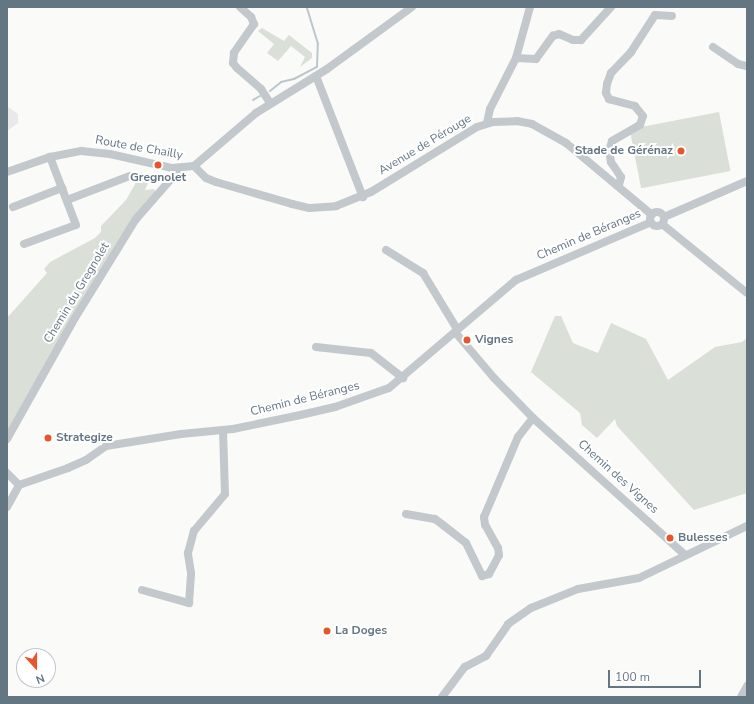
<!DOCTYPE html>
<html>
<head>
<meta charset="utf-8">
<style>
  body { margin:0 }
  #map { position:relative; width:754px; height:704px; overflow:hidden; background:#fafaf8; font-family:"Nunito Sans",sans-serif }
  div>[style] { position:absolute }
  .built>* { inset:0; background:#e8e9e9 }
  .green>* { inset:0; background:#dadfd7; transform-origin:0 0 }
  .stream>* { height:2px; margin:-1px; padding:0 1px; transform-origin:1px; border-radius:1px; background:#bbc7cb }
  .minor>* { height:8px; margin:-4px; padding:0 4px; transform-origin:4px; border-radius:4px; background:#c3c8cc }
  .minor>.ring { margin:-4px; padding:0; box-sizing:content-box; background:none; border:8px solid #c3c8cc; border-radius:50% }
  .dots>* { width:11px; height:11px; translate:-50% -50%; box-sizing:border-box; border:2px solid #fff; border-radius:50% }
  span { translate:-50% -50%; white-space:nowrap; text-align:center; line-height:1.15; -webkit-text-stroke:4px #fff; paint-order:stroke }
  .street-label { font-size:12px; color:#657683 }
  .poi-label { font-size:12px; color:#657683; font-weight:700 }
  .right { translate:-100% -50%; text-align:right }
  .left { translate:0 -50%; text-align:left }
  .frame { position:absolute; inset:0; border:8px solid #657683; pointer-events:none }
  .north { position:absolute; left:16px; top:648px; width:40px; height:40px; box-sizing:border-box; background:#fff; border:1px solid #c1c8cd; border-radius:50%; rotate:159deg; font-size:11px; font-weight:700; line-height:16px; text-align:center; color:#657683 }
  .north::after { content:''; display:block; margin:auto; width:14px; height:18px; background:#e4572e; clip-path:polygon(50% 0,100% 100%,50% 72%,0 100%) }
  .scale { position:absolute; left:608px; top:670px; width:93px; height:18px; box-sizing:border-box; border:2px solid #657683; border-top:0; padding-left:5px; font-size:12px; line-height:14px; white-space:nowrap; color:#657683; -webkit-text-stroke:3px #fff; paint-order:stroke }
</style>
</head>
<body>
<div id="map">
  <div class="built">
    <div style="clip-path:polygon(7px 106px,18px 114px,18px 123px,7px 131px)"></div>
  </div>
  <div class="green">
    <div style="clip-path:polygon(262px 28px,284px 41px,289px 35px,312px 53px,312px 58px,300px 67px,305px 57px,291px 46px,278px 61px,267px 53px,274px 44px,258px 31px)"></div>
    <div style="left:719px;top:112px;width:60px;height:91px;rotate:79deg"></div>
    <div style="clip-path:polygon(142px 172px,144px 179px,148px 183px,145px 190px,154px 189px,156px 193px,135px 217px,7px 439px,7px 318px,47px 273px,44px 269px,50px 262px,95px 238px,101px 232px,101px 226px,126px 200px)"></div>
    <div style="clip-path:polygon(555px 316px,561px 316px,573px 343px,598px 353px,611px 323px,646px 339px,668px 380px,715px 347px,742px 342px,747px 338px,747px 493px,694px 510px,617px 426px,615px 419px,597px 438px,582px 425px,580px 413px,531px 372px)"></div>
  </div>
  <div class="stream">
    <div style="left:270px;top:91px;width:14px;rotate:-39deg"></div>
    <div style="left:281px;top:82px;width:13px;rotate:-13deg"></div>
    <div style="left:294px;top:79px;width:26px;rotate:-28deg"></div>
    <div style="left:317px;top:67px;width:23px;rotate:-88deg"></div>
    <div style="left:318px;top:44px;width:39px;rotate:-107deg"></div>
    <div style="left:253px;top:100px;width:8px;rotate:-30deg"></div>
  </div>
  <div class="minor">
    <div style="left:240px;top:7px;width:15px;rotate:42deg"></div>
    <div style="left:251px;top:17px;width:8px;rotate:67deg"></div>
    <div style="left:254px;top:24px;width:35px;rotate:125deg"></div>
    <div style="left:234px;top:53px;width:10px;rotate:96deg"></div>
    <div style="left:233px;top:63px;width:6px;rotate:51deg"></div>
    <div style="left:237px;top:68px;width:32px;rotate:41deg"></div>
    <div style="left:261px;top:89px;width:17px;rotate:57deg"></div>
    <div style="left:713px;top:47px;width:30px;rotate:34deg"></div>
    <div style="left:738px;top:64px;width:9px;rotate:13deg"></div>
    <div style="left:516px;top:58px;width:20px;rotate:3deg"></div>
    <div style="left:536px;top:59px;width:29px;rotate:-54deg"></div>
    <div style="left:553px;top:36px;width:6px;rotate:-18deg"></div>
    <div style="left:559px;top:34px;width:15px;rotate:23deg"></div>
    <div style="left:573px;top:40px;width:8px"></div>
    <div style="left:581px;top:40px;width:45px;rotate:-47.7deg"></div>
    <div style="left:316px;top:76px;width:130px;rotate:68.8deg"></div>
    <div style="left:487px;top:123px;width:14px;rotate:-78deg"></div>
    <div style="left:490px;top:109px;width:57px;rotate:-63deg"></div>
    <div style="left:516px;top:58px;width:53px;rotate:-74.6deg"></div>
    <div style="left:194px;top:166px;width:17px;rotate:45deg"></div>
    <div style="left:206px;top:178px;width:11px;rotate:22deg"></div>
    <div style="left:216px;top:182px;width:79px;rotate:16.1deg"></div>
    <div style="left:292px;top:204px;width:18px;rotate:13deg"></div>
    <div style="left:310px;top:208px;width:26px;rotate:-4deg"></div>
    <div style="left:336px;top:206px;width:38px;rotate:-22deg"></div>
    <div style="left:371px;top:192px;width:124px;rotate:-31.5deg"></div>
    <div style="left:477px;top:127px;width:17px;rotate:-17deg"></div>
    <div style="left:493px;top:122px;width:24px;rotate:-2deg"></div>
    <div style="left:517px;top:121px;width:15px;rotate:11deg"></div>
    <div style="left:532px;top:124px;width:39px;rotate:29deg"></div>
    <div style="left:566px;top:143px;width:112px;rotate:39.9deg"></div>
    <div style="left:7px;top:172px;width:46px;rotate:-19.2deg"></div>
    <div style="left:50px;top:157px;width:32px;rotate:-11deg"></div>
    <div style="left:81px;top:151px;width:29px;rotate:6deg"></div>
    <div style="left:110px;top:154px;width:64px;rotate:12.7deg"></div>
    <div style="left:172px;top:168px;width:22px;rotate:-5deg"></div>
    <div style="left:194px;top:166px;width:82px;rotate:-40.5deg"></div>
    <div style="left:256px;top:113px;width:84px;rotate:-31.8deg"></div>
    <div style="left:327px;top:69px;width:105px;rotate:-36.1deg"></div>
    <div style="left:619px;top:185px;width:8px;rotate:-76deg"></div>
    <div style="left:621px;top:177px;width:18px;rotate:-124deg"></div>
    <div style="left:611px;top:162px;width:11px;rotate:-100deg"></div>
    <div style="left:609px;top:151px;width:10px;rotate:-73deg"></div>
    <div style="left:612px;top:141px;width:32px;rotate:-30deg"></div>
    <div style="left:640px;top:125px;width:9px;rotate:-72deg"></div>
    <div style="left:643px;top:116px;width:13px;rotate:-129deg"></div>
    <div style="left:635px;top:106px;width:27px;rotate:-165deg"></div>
    <div style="left:609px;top:99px;width:7px;rotate:-117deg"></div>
    <div style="left:606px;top:93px;width:9px;rotate:-84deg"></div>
    <div style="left:607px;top:84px;width:12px;rotate:-70deg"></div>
    <div style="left:611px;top:73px;width:29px;rotate:-46deg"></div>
    <div style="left:631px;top:52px;width:44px;rotate:-57deg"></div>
    <div style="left:655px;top:15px;width:17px;rotate:3deg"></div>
    <div style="left:67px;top:200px;width:67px;rotate:-20.9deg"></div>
    <div style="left:13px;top:207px;width:53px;rotate:-21.2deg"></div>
    <div class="ring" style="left:650px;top:212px;width:6px;height:6px"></div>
    <div style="left:664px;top:217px;width:90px;rotate:-23.4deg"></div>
    <div style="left:662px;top:224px;width:109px;rotate:39.1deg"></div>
    <div style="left:24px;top:244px;width:55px;rotate:-20.1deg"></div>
    <div style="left:76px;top:225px;width:73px;rotate:-110.9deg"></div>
    <div style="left:386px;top:250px;width:44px;rotate:31.9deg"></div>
    <div style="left:423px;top:273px;width:66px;rotate:58.7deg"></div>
    <div style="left:455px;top:332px;width:60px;rotate:49.7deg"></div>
    <div style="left:494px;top:378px;width:56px;rotate:45.7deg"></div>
    <div style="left:533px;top:418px;width:205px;rotate:42deg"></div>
    <div style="left:316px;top:347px;width:55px;rotate:6.2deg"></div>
    <div style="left:371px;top:353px;width:41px;rotate:38deg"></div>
    <div style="left:7px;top:439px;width:139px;rotate:-60.7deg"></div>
    <div style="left:75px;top:318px;width:116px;rotate:-58.4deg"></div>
    <div style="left:136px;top:219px;width:67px;rotate:-48.7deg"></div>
    <div style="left:7px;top:473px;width:17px;rotate:45deg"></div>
    <div style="left:7px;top:507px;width:25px;rotate:-61deg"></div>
    <div style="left:19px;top:485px;width:52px;rotate:-19.1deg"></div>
    <div style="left:68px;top:468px;width:20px;rotate:-24deg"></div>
    <div style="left:86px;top:460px;width:24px;rotate:-35deg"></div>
    <div style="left:106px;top:446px;width:76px;rotate:-9.1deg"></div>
    <div style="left:181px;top:434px;width:52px;rotate:-5.5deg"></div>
    <div style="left:233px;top:429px;width:64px;rotate:-11.7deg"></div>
    <div style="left:296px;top:416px;width:40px;rotate:-13deg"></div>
    <div style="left:335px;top:407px;width:57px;rotate:-19.4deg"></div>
    <div style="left:389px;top:388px;width:167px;rotate:-40.4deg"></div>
    <div style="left:516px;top:280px;width:147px;rotate:-23.2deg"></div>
    <div style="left:406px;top:514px;width:29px;rotate:10deg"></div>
    <div style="left:435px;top:519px;width:10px;rotate:37deg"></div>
    <div style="left:443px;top:525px;width:29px;rotate:38deg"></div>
    <div style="left:466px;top:543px;width:37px;rotate:64deg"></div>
    <div style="left:482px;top:576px;width:7px;rotate:-16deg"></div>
    <div style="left:489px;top:574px;width:21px;rotate:-62deg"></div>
    <div style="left:499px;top:555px;width:7px;rotate:-98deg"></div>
    <div style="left:498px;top:548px;width:26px;rotate:-119deg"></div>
    <div style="left:485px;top:525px;width:8px;rotate:-97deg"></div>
    <div style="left:484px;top:517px;width:87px;rotate:-67deg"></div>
    <div style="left:518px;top:437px;width:24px;rotate:-52deg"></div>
    <div style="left:142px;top:590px;width:49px;rotate:15.5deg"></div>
    <div style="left:189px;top:603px;width:30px;rotate:-86deg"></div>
    <div style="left:191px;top:573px;width:20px;rotate:-99deg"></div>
    <div style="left:188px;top:553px;width:23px;rotate:-75deg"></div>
    <div style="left:194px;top:531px;width:48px;rotate:-50deg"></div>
    <div style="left:225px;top:494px;width:64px;rotate:-91.8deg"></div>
    <div style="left:442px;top:697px;width:38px;rotate:-53deg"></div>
    <div style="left:465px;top:667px;width:24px;rotate:-28deg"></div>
    <div style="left:486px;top:656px;width:39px;rotate:-55deg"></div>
    <div style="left:508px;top:624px;width:28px;rotate:-35deg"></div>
    <div style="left:531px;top:608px;width:51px;rotate:-22deg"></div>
    <div style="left:578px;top:589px;width:62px;rotate:-10.2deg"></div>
    <div style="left:639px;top:578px;width:120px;rotate:-25.7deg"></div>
    <div style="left:741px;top:697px;width:13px;rotate:-61deg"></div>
  </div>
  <div class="dots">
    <div style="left:681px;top:151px;background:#e4572e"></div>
    <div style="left:158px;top:165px;background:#e4572e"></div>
    <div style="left:467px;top:340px;background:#e4572e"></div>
    <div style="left:48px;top:438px;background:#e4572e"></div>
    <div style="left:670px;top:538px;background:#e4572e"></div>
    <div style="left:327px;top:631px;background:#e4572e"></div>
  </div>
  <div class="street-label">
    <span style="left:425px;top:145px;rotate:-31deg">Avenue de Pérouge</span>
    <span style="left:139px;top:148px;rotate:10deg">Route de Chailly</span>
    <span style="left:589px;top:235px;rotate:-23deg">Chemin de Béranges</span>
    <span style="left:77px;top:293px;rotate:-59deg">Chemin du Gregnolet</span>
    <span style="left:305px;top:399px;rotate:-14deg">Chemin de Béranges</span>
    <span style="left:618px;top:477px;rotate:42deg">Chemin des Vignes</span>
  </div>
  <div class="poi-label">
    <span class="right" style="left:673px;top:151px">Stade de Gérénaz</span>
    <span style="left:158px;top:178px">Gregnolet</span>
    <span class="left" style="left:475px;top:340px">Vignes</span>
    <span class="left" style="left:56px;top:438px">Strategize</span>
    <span class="left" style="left:678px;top:538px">Bulesses</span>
    <span class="left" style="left:335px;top:631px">La Doges</span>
  </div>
  <div class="frame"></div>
  <div class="north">N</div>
  <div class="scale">100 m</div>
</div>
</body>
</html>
